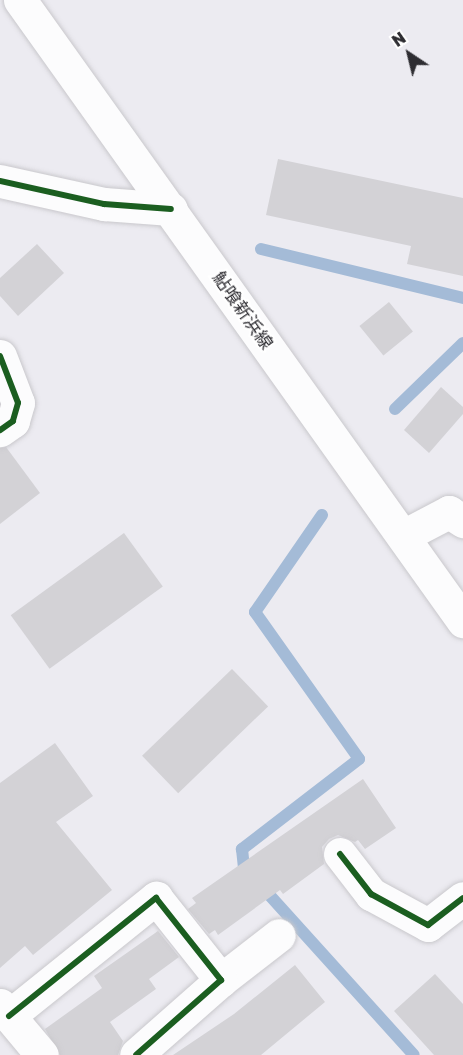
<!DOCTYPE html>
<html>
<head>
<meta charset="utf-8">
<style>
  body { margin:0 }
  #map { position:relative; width:463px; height:1055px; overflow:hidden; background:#ecebf1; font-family:"Golos Text","Noto Sans JP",sans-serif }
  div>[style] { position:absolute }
  .stream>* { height:12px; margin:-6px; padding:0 6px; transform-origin:6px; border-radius:6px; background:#a4bbd7 }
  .building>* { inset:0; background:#d3d2d6; transform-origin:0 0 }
  .roads { filter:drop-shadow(0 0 2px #c9c8cc) drop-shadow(0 0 2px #c9c8cc) }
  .street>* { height:33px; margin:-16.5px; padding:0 16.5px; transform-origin:16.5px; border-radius:16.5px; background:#fcfcfd }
  .secondary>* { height:33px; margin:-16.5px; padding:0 16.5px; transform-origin:16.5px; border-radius:16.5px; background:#fcfcfd }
  .cycleway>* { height:6px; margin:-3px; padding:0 3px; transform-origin:3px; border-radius:3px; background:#1b5e20 }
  span { translate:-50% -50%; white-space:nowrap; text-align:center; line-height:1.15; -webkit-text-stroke:4.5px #fff; paint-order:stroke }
  .street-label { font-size:18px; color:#2e2d32 }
  .north { position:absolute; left:379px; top:24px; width:60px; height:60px; -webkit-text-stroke:4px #fff; paint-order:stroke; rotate:325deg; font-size:16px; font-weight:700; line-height:24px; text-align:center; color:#2e2d32 }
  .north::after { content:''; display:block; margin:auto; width:21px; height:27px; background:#2e2d32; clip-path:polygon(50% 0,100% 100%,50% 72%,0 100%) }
</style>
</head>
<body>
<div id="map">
  <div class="stream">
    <div style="left:261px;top:249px;width:208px;rotate:13.6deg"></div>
    <div style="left:395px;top:409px;width:95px;rotate:-44.1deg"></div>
    <div style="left:322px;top:515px;width:118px;rotate:124.6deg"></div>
    <div style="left:255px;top:612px;width:180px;rotate:54.7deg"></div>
    <div style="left:359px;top:759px;width:148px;rotate:142.4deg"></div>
    <div style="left:242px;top:849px;width:18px;rotate:84deg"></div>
    <div style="left:244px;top:867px;width:253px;rotate:47.9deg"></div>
  </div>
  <div class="building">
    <div style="clip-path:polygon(278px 159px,463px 198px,463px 276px,407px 264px,411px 246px,266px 215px)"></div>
    <div style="clip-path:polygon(37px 244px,64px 273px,18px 316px,0 296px,0 278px)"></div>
    <div style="left:389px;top:302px;width:38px;height:38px;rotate:51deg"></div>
    <div style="clip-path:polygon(441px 387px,463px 407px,463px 414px,429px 453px,404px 430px)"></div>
    <div style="clip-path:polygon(6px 447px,40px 493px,0 524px,0 448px)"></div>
    <div style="left:124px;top:533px;width:66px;height:140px;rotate:54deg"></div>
    <div style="left:232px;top:669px;width:52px;height:125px;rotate:46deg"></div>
    <div style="clip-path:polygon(55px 743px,93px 796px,56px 822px,112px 890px,33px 955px,25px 946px,0 968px,0 783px)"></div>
    <div style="clip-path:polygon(363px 779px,396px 828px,365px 849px,358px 840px,355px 842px,338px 835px,329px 839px,322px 847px,324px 864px,283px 894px,280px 890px,218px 935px,215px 930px,209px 934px,188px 909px,196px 903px,192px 898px)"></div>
    <div style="clip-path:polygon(158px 931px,179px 957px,149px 979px,156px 989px,110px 1022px,123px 1041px,118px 1055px,60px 1055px,45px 1029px,102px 988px,94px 976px)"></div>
    <div style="clip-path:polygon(295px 965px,325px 1002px,261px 1055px,173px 1055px,234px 1014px)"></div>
    <div style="clip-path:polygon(435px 974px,463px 1004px,463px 1055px,434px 1055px,394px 1011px)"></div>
  </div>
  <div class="roads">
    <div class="street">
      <div style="left:0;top:181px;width:107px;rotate:12.5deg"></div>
      <div style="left:104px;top:204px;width:67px;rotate:4.3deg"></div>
      <div style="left:0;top:356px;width:50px;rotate:69deg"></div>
      <div style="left:18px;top:403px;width:19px;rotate:106deg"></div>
      <div style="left:13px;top:421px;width:16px;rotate:145deg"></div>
      <div style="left:403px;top:536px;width:52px;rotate:-27.6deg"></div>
      <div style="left:449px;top:512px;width:17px;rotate:33deg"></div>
      <div style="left:340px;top:854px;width:51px;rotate:52.2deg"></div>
      <div style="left:371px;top:894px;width:65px;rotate:28.5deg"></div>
      <div style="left:428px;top:925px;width:44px;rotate:-37.6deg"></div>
      <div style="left:221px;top:980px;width:73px;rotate:-37.8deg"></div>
      <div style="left:0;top:1005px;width:65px;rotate:50deg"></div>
      <div style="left:9px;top:1016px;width:189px;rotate:-38.8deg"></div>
      <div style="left:156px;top:898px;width:105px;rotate:51.6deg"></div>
      <div style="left:221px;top:980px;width:113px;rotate:138.6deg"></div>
    </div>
    <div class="secondary">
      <div style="left:20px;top:0;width:763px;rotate:54.5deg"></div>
    </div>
  </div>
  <div class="cycleway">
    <div style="left:0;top:181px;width:107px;rotate:12.5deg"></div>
    <div style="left:104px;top:204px;width:67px;rotate:4.3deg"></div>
    <div style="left:0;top:356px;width:50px;rotate:69deg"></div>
    <div style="left:18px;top:403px;width:19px;rotate:106deg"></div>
    <div style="left:13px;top:421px;width:16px;rotate:145deg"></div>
    <div style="left:340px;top:854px;width:51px;rotate:52.2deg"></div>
    <div style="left:371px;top:894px;width:65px;rotate:28.5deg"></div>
    <div style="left:428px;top:925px;width:44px;rotate:-37.6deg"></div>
    <div style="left:9px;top:1016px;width:189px;rotate:-38.8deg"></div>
    <div style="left:156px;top:898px;width:105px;rotate:51.6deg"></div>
    <div style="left:221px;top:980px;width:113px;rotate:138.6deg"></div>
  </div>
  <div class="street-label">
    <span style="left:243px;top:310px;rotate:55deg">鮎喰新浜線</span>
  </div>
  <div class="north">N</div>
</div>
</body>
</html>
